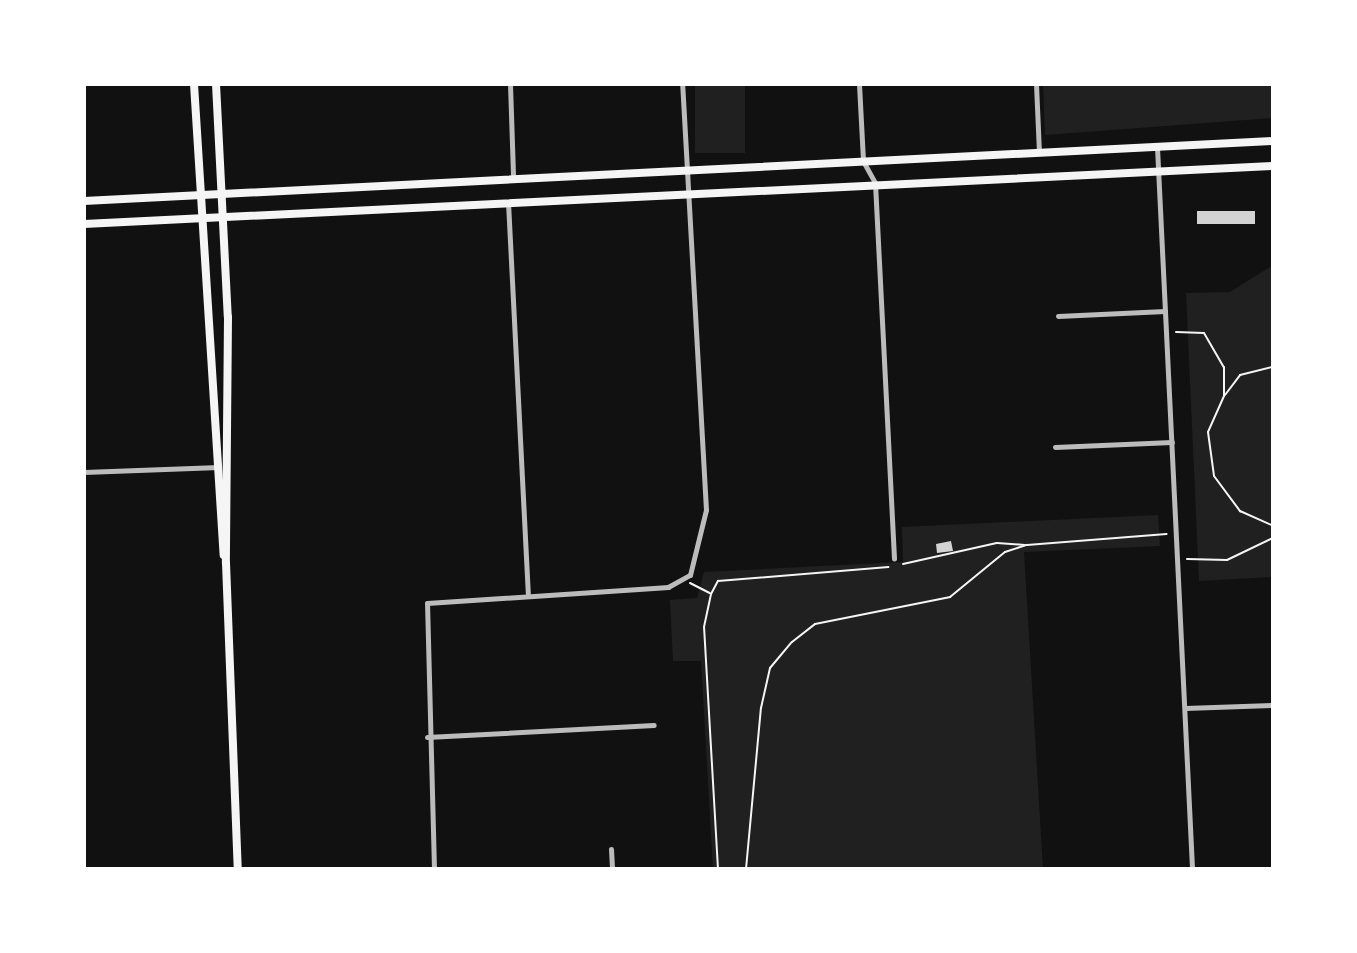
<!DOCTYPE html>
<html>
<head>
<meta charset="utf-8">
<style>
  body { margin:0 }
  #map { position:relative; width:1357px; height:953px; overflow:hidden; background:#111; font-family:"Space Grotesk",sans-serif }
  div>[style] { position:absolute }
  .green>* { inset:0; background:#202020; transform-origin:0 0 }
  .building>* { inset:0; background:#d3d3d3; transform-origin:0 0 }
  .path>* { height:2px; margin:-1px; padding:0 1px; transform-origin:1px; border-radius:1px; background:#f5f5f5 }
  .minor>* { height:5px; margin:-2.5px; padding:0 2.5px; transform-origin:2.5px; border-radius:2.5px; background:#bcbcbc }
  .primary>* { height:8px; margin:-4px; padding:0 4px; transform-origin:4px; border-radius:4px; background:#f5f5f5 }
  span { translate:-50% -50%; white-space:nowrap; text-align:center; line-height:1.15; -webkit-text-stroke:6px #fff; paint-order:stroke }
  .frame { position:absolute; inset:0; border:86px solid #fff; pointer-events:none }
</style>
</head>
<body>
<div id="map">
  <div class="green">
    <div style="left:695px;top:84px;width:50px;height:69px"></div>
    <div style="clip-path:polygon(1043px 84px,1273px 84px,1273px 118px,1045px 135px)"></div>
    <div style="clip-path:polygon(1273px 265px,1273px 577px,1199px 581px,1186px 293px,1230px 292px)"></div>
    <div style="clip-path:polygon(1158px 515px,1160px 546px,1024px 552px,1043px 869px,713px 869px,701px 661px,673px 661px,670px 600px,697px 598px,704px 572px,903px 562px,902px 527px)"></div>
  </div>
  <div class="building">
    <div style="left:1255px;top:211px;width:13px;height:58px;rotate:90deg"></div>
    <div style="clip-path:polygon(951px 541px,953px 551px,937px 553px,936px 544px)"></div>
  </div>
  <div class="path">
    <div style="left:1176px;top:332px;width:28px;rotate:2deg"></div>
    <div style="left:1204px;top:333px;width:39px;rotate:60deg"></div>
    <div style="left:1224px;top:367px;width:29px;rotate:90deg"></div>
    <div style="left:1224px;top:396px;width:39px;rotate:114deg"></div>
    <div style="left:1208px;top:432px;width:44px;rotate:82.2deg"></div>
    <div style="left:1214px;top:476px;width:44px;rotate:53.4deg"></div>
    <div style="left:1240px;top:511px;width:36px;rotate:24deg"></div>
    <div style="left:1225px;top:395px;width:25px;rotate:-53deg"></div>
    <div style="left:1240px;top:375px;width:34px;rotate:-14deg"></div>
    <div style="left:1187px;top:559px;width:40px;rotate:1.4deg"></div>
    <div style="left:1227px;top:560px;width:51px;rotate:-25.6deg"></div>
    <div style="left:903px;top:564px;width:96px;rotate:-12.6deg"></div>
    <div style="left:997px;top:543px;width:28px;rotate:4deg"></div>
    <div style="left:690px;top:583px;width:22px;rotate:27deg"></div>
    <div style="left:718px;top:869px;width:242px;rotate:-93.3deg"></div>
    <div style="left:704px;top:627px;width:34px;rotate:-78deg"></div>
    <div style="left:711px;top:594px;width:15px;rotate:-62deg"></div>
    <div style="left:718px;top:581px;width:171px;rotate:-4.7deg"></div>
    <div style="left:746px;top:869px;width:162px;rotate:-84.7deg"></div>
    <div style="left:761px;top:708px;width:41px;rotate:-77.3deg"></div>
    <div style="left:770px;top:668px;width:34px;rotate:-50deg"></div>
    <div style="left:792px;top:642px;width:29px;rotate:-38deg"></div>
    <div style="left:815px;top:624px;width:138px;rotate:-11.3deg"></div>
    <div style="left:950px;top:597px;width:71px;rotate:-39.3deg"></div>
    <div style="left:1005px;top:552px;width:23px;rotate:-18deg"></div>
    <div style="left:1027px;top:545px;width:140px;rotate:-4.5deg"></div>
  </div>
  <div class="minor">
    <div style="left:510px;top:84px;width:91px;rotate:88.1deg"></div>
    <div style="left:859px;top:84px;width:77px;rotate:87deg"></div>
    <div style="left:863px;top:161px;width:25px;rotate:61deg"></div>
    <div style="left:875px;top:183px;width:376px;rotate:87.1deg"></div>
    <div style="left:1036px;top:84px;width:69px;rotate:87.5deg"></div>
    <div style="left:1157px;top:147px;width:723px;rotate:87.22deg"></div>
    <div style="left:508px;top:202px;width:392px;rotate:87.1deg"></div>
    <div style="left:1058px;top:316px;width:107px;rotate:-2.7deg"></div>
    <div style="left:1055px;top:447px;width:117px;rotate:-2.4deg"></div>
    <div style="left:84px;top:472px;width:135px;rotate:-2.1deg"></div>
    <div style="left:1185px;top:708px;width:88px;rotate:-2deg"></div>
    <div style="left:427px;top:737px;width:227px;rotate:-3deg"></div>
    <div style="left:611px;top:849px;width:20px;rotate:87deg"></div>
    <div style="left:434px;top:869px;width:266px;rotate:-91.5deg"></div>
    <div style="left:427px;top:603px;width:242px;rotate:-3.8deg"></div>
    <div style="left:668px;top:587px;width:25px;rotate:-29deg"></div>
    <div style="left:690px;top:575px;width:67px;rotate:-76.2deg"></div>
    <div style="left:706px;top:510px;width:427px;rotate:-93.2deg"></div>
  </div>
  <div class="primary">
    <div style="left:194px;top:84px;width:472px;rotate:86.4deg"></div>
    <div style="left:216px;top:84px;width:233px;rotate:87.1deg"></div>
    <div style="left:228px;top:317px;width:246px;rotate:90.5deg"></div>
    <div style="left:226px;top:563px;width:306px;rotate:87.8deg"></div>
    <div style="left:84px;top:201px;width:1191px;rotate:-2.89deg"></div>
    <div style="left:84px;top:224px;width:1190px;rotate:-2.79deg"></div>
  </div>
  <div class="frame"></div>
</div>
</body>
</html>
